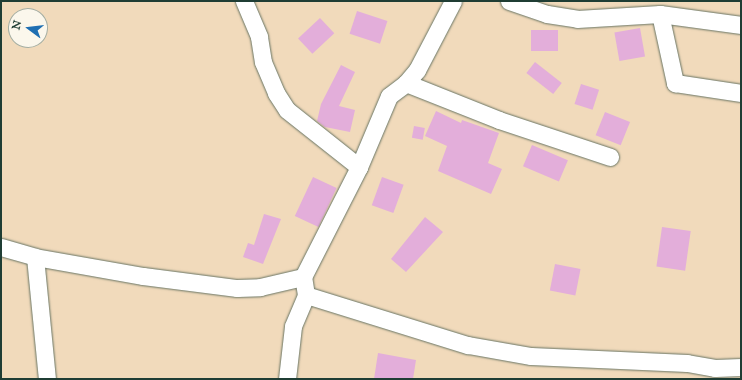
<!DOCTYPE html>
<html>
<head>
<meta charset="utf-8">
<style>
  body { margin:0 }
  #map { position:relative; width:742px; height:380px; overflow:hidden; background:#f1dabb; font-family:"IM FELL Great Primer",serif }
  div>[style] { position:absolute }
  .building>* { inset:0; background:#e3aeda; transform-origin:0 0 }
  .roads { filter:drop-shadow(0 0 1px #687463) drop-shadow(0 0 1px #687463) }
  .minor>* { height:17px; margin:-8.5px; padding:0 8.5px; transform-origin:8.5px; border-radius:8.5px; background:#fff }
  span { translate:-50% -50%; white-space:nowrap; text-align:center; line-height:1.15; -webkit-text-stroke:3px #fbf7ec; paint-order:stroke }
  .frame { position:absolute; inset:0; border:2px solid #1f3d34; pointer-events:none }
  .north { position:absolute; left:8px; top:8px; width:40px; height:40px; box-sizing:border-box; background:#fbf7ec; border:1px solid #a3ada2; border-radius:50%; rotate:285deg; font-size:11px; font-weight:700; line-height:16px; text-align:center; color:#1f3d34 }
  .north::after { content:''; display:block; margin:auto; width:14px; height:18px; background:#1f6fb2; clip-path:polygon(50% 0,100% 100%,50% 72%,0 100%) }
</style>
</head>
<body>
<div id="map">
  <div class="building">
    <div style="left:357px;top:11px;width:32px;height:24px;rotate:18deg"></div>
    <div style="left:320px;top:18px;width:21px;height:30px;rotate:47deg"></div>
    <div style="left:640px;top:28px;width:29px;height:26px;rotate:80deg"></div>
    <div style="left:531px;top:30px;width:27px;height:21px"></div>
    <div style="left:535px;top:62px;width:34px;height:14px;rotate:38deg"></div>
    <div style="clip-path:polygon(341px 65px,355px 72px,339px 106px,355px 110px,350px 132px,325px 127px,317px 121px,321px 104px)"></div>
    <div style="left:581px;top:84px;width:19px;height:21px;rotate:18deg"></div>
    <div style="clip-path:polygon(436px 111px,461px 123px,462px 120px,499px 133px,488px 163px,502px 169px,491px 194px,438px 171px,447px 146px,425px 136px)"></div>
    <div style="left:605px;top:112px;width:27px;height:25px;rotate:22deg"></div>
    <div style="left:414px;top:126px;width:11px;height:12px;rotate:10deg"></div>
    <div style="left:532px;top:145px;width:39px;height:23px;rotate:23deg"></div>
    <div style="left:313px;top:177px;width:26px;height:43px;rotate:25deg"></div>
    <div style="left:382px;top:177px;width:23px;height:30px;rotate:20deg"></div>
    <div style="clip-path:polygon(264px 214px,281px 219px,263px 264px,243px 257px,248px 243px,254px 245px)"></div>
    <div style="clip-path:polygon(425px 217px,443px 232px,406px 272px,391px 259px)"></div>
    <div style="left:662px;top:227px;width:29px;height:40px;rotate:8deg"></div>
    <div style="left:555px;top:264px;width:26px;height:27px;rotate:11deg"></div>
    <div style="clip-path:polygon(378px 353px,416px 360px,413px 379px,374px 379px)"></div>
  </div>
  <div class="roads">
    <div class="minor">
      <div style="left:244px;top:1px;width:39px;rotate:67deg"></div>
      <div style="left:259px;top:37px;width:25px;rotate:81deg"></div>
      <div style="left:263px;top:62px;width:34px;rotate:67deg"></div>
      <div style="left:276px;top:93px;width:20px;rotate:57deg"></div>
      <div style="left:287px;top:110px;width:92px;rotate:38.4deg"></div>
      <div style="left:509px;top:1px;width:40px;rotate:18.9deg"></div>
      <div style="left:547px;top:14px;width:30px;rotate:9deg"></div>
      <div style="left:577px;top:19px;width:83px;rotate:-3.4deg"></div>
      <div style="left:660px;top:14px;width:82px;rotate:7.7deg"></div>
      <div style="left:660px;top:14px;width:71px;rotate:77.7deg"></div>
      <div style="left:675px;top:83px;width:67px;rotate:8.6deg"></div>
      <div style="left:406px;top:83px;width:100px;rotate:21.7deg"></div>
      <div style="left:499px;top:120px;width:117px;rotate:18.4deg"></div>
      <div style="left:1px;top:247px;width:35px;rotate:16deg"></div>
      <div style="left:35px;top:257px;width:110px;rotate:10deg"></div>
      <div style="left:143px;top:276px;width:95px;rotate:7.3deg"></div>
      <div style="left:237px;top:288px;width:23px;rotate:-2deg"></div>
      <div style="left:260px;top:287px;width:44px;rotate:-13.1deg"></div>
      <div style="left:35px;top:257px;width:123px;rotate:84.4deg"></div>
      <div style="left:306px;top:295px;width:170px;rotate:17.2deg"></div>
      <div style="left:468px;top:345px;width:64px;rotate:9.9deg"></div>
      <div style="left:531px;top:356px;width:156px;rotate:2.6deg"></div>
      <div style="left:687px;top:363px;width:28px;rotate:10deg"></div>
      <div style="left:715px;top:368px;width:26px;rotate:-2deg"></div>
      <div style="left:287px;top:379px;width:53px;rotate:-83.5deg"></div>
      <div style="left:293px;top:326px;width:34px;rotate:-67deg"></div>
      <div style="left:306px;top:295px;width:18px;rotate:-99deg"></div>
      <div style="left:303px;top:277px;width:123px;rotate:-63deg"></div>
      <div style="left:359px;top:167px;width:77px;rotate:-67.1deg"></div>
      <div style="left:389px;top:96px;width:21px;rotate:-37deg"></div>
      <div style="left:406px;top:83px;width:17px;rotate:-50deg"></div>
      <div style="left:417px;top:70px;width:78px;rotate:-62.4deg"></div>
    </div>
  </div>
  <div class="frame"></div>
  <div class="north">N</div>
</div>
</body>
</html>
